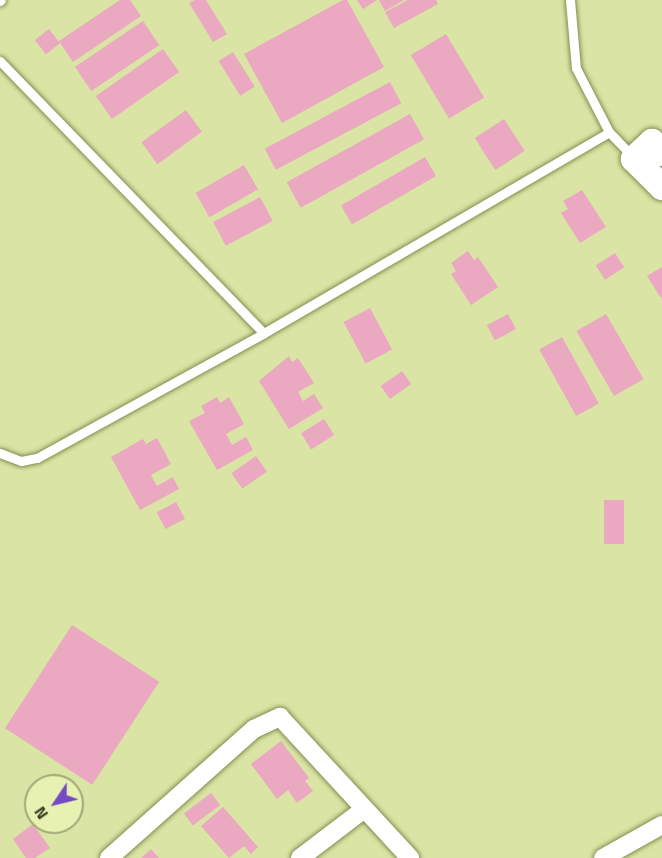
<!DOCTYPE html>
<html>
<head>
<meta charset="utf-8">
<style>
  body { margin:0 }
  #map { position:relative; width:662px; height:858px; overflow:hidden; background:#dae4a4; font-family:"Titillium Web",sans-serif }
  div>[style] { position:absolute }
  .building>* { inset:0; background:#eaa8c1; transform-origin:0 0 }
  .roads { filter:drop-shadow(0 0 2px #858d51) drop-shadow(0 0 2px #858d51) }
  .lane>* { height:9px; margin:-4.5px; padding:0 4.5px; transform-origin:4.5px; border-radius:4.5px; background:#fff }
  .street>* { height:18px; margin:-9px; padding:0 9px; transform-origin:9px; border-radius:9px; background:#fff }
  .secondary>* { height:26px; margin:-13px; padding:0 13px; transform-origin:13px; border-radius:13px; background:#fff }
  span { translate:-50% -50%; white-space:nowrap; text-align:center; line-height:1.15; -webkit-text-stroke:6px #e7f1b1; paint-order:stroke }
  .north { position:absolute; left:24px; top:774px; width:60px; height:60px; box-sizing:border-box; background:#e7f1b1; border:2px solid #a1a877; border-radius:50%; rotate:235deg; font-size:16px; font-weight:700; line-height:24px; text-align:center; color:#373a21 }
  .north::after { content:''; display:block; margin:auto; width:21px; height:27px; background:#744bc4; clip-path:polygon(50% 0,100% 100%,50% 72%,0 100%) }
</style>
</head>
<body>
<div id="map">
  <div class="building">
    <div style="clip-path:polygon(120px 0,130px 0,141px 16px,73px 62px,59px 41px)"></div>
    <div style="clip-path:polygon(195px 0,206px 0,227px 34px,213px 42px,189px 3px)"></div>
    <div style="clip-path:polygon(343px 0,347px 0,384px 67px,282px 123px,244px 54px)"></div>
    <div style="clip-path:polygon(357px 0,377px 0,363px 9px)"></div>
    <div style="clip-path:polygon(379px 0,404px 0,385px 11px)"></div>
    <div style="clip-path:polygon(408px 0,436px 0,438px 4px,394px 28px,385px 12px)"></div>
    <div style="left:143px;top:21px;width:29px;height:82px;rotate:56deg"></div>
    <div style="left:49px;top:29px;width:18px;height:18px;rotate:52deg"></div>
    <div style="left:446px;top:34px;width:74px;height:41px;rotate:59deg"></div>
    <div style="left:163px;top:49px;width:28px;height:82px;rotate:55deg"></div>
    <div style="left:233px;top:52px;width:41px;height:17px;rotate:58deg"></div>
    <div style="left:390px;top:82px;width:24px;height:142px;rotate:62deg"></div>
    <div style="left:186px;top:110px;width:27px;height:55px;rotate:54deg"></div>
    <div style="left:410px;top:114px;width:29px;height:141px;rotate:61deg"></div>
    <div style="left:504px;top:119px;width:38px;height:35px;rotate:57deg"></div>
    <div style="left:425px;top:157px;width:22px;height:97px;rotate:60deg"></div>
    <div style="left:244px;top:165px;width:28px;height:56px;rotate:60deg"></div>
    <div style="clip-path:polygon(582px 190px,606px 227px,580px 243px,561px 213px,568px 209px,563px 201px)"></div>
    <div style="left:260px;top:197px;width:27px;height:53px;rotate:62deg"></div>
    <div style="clip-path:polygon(468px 251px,474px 260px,478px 257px,498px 287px,471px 305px,451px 274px,456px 271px,451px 263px)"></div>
    <div style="left:615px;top:253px;width:17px;height:23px;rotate:57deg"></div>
    <div style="clip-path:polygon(662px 267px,662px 297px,661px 298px,647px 276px)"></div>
    <div style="left:370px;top:308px;width:47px;height:30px;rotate:62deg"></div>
    <div style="left:508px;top:314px;width:17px;height:24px;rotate:62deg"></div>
    <div style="left:606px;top:314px;width:75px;height:34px;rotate:60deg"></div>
    <div style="left:562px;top:337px;width:76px;height:26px;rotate:61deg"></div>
    <div style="clip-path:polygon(289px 356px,292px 362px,298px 358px,314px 383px,298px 392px,303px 401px,314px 394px,323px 408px,289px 429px,259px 381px)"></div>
    <div style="left:402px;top:371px;width:16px;height:26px;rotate:55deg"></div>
    <div style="clip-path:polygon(217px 397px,220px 403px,229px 397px,244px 424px,226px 434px,232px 445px,246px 437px,253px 450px,217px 470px,189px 421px,205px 413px,201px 406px)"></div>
    <div style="left:324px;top:419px;width:19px;height:27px;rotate:58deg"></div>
    <div style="clip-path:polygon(157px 438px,171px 464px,151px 475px,157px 486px,173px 477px,179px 489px,140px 510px,111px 457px,143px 439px,146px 444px)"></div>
    <div style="left:256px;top:456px;width:19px;height:30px;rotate:55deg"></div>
    <div style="left:604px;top:500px;width:20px;height:44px"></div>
    <div style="left:176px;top:502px;width:19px;height:22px;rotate:62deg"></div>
    <div style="left:72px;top:625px;width:104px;height:123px;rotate:33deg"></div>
    <div style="clip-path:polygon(281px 741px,309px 778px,305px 781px,313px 791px,297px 803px,288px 790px,277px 799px,251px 764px)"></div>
    <div style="left:211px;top:793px;width:15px;height:34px;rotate:53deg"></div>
    <div style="clip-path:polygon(223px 807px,258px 847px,251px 854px,244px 846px,229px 858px,201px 826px)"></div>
    <div style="clip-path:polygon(33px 824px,50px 848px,35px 858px,26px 858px,13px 839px)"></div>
    <div style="clip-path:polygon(151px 849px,159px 858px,141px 858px)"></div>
  </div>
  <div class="roads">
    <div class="lane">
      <div style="left:570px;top:0;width:68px;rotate:85deg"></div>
      <div style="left:576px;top:68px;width:72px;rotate:62.7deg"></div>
      <div style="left:0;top:1px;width:1px;rotate:-45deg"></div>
      <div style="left:0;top:61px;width:379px;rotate:45.9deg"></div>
      <div style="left:0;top:453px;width:22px;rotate:21deg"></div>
      <div style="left:21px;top:461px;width:16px;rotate:-11deg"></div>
      <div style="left:37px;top:458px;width:259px;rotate:-28.8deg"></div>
      <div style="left:264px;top:333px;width:399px;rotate:-30.2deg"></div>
      <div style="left:609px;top:132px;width:35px;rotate:46deg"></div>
    </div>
    <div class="street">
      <div style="left:109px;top:858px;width:194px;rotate:-41.7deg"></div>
      <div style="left:254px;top:729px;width:29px;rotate:-25deg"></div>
      <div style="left:280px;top:717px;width:192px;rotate:47.3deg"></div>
      <div style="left:300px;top:858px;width:79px;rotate:-37.3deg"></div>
      <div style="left:603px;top:858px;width:68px;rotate:-29.2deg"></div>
    </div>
    <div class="secondary">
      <div style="left:662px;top:153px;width:15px;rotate:-132deg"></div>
      <div style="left:652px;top:142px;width:25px;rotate:137deg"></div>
      <div style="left:634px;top:159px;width:40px;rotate:45deg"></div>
    </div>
  </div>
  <div class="north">N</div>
</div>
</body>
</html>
